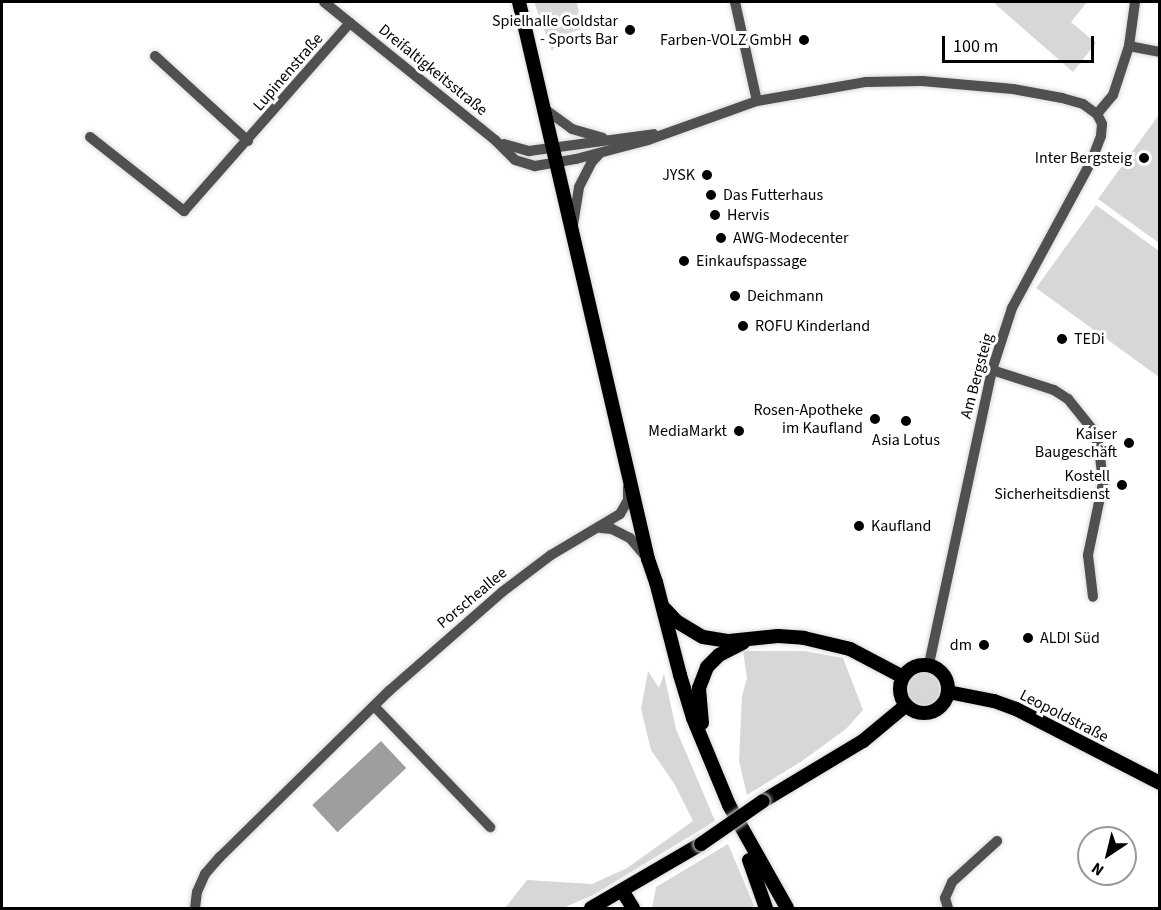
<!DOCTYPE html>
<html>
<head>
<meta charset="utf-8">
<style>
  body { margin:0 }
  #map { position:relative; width:1161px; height:910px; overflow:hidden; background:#fff; font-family:"Source Sans 3",sans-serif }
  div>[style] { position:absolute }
  .green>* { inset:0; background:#d7d7d7 }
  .round { border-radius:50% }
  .water>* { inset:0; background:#9e9e9e; transform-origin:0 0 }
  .roads { filter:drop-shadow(0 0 2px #dbdbdb) drop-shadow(0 0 2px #dbdbdb) }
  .minor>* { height:10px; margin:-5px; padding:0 5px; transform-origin:5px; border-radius:5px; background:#505050 }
  .major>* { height:14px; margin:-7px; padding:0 7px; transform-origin:7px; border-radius:7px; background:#000 }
  .major>.ring { margin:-7px; padding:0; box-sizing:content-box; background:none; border:14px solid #000; border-radius:50% }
  .bridges { filter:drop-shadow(0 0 2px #dbdbdb) drop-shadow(0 0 2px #dbdbdb) }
  .major-bridge>* { height:14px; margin:-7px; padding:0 7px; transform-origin:7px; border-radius:7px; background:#000 }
  .dots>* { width:16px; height:16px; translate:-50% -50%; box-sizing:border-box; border:3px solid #fff; border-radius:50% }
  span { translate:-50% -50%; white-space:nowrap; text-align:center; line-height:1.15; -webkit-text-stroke:6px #fff; paint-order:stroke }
  .poi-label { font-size:16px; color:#000 }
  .right { translate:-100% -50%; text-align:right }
  .left { translate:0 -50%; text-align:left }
  .street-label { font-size:16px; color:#000 }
  .frame { position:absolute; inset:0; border:3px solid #000; pointer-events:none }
  .north { position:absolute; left:1077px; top:826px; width:60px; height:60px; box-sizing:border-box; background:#fff; border:2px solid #999; border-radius:50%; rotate:215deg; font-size:16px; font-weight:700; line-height:24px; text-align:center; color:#000 }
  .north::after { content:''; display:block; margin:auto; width:21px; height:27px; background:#000; clip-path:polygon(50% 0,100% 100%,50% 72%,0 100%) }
  .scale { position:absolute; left:942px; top:36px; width:152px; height:27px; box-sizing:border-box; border:3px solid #000; border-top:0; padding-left:8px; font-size:18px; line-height:21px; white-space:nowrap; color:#000; -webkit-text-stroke:4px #fff; paint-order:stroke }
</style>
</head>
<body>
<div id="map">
  <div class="green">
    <div style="clip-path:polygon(534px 2px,577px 2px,582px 29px,562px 35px,552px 51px)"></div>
    <div style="clip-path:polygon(993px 2px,1087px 2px,1071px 22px,1096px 43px,1073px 72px)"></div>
    <div style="clip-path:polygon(1158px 116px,1160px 117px,1159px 243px,1098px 199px)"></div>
    <div style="clip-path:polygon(1096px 205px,1159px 251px,1159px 377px,1036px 288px)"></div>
    <div style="clip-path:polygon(743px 651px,804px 651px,843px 658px,863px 710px,846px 729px,802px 761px,747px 795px,739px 761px,742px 696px,747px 678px)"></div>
    <div class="round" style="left:904px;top:671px;width:36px;height:36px"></div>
    <div style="clip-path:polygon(648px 671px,659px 688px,664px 674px,676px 729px,715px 821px,593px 895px,563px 908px,505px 908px,527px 880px,592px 884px,627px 868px,693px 821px,675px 785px,651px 750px,641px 709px)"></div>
    <div style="clip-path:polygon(728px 844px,755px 908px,652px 908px,656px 887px)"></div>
  </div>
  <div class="water">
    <div style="left:381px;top:741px;width:37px;height:94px;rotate:47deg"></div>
  </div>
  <div class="roads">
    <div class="minor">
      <div style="left:324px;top:2px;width:220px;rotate:38.9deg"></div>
      <div style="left:495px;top:140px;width:28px;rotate:45deg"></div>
      <div style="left:515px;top:160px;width:21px;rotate:17deg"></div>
      <div style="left:535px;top:166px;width:42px;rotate:-9.7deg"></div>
      <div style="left:576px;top:159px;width:74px;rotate:-14.8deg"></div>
      <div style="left:648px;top:140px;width:116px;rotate:-19.7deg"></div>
      <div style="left:757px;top:101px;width:111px;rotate:-9.9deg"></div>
      <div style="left:866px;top:82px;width:56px;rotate:-1deg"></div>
      <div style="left:922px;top:81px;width:91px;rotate:5deg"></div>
      <div style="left:1013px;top:89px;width:50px;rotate:10.4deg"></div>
      <div style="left:1062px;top:98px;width:22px;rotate:16deg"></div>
      <div style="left:1083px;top:104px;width:17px;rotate:36deg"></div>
      <div style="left:1097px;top:114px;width:11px;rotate:63deg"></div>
      <div style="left:1102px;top:124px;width:12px;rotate:95deg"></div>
      <div style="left:1101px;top:136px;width:26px;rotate:111deg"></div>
      <div style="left:1092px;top:160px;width:168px;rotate:118.4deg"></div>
      <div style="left:1012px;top:308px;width:65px;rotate:107.9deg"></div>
      <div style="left:992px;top:370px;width:302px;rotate:102.1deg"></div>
      <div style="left:735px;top:2px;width:101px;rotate:77.5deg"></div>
      <div style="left:1129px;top:46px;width:32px;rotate:11deg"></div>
      <div style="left:155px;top:56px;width:126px;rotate:42.4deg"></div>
      <div style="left:546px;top:110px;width:32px;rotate:36deg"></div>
      <div style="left:572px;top:129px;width:32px;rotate:16deg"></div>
      <div style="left:1097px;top:114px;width:25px;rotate:-50deg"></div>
      <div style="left:1113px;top:95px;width:52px;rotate:-71.9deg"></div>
      <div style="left:1129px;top:46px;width:44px;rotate:-82.2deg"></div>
      <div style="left:90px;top:137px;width:120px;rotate:38.2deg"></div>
      <div style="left:184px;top:211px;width:251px;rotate:-48.6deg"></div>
      <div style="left:504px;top:144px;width:26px;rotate:16deg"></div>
      <div style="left:529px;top:151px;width:126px;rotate:-7.7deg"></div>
      <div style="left:573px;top:225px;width:38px;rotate:-81deg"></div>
      <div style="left:579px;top:187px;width:27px;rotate:-63deg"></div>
      <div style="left:591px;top:163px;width:12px;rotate:-48deg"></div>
      <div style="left:992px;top:370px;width:65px;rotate:17.9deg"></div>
      <div style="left:1054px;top:390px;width:17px;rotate:33deg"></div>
      <div style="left:1068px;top:399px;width:38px;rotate:51deg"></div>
      <div style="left:1092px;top:429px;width:18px;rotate:68deg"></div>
      <div style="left:1099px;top:446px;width:37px;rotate:84deg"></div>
      <div style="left:1103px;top:483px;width:74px;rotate:101.8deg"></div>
      <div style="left:1088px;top:555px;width:42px;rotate:83.2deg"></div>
      <div style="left:601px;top:528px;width:11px;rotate:5deg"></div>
      <div style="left:612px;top:529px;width:20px;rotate:27deg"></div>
      <div style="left:630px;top:538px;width:25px;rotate:50deg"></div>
      <div style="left:374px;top:706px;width:168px;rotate:46.2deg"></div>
      <div style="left:195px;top:908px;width:16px;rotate:-83deg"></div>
      <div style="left:197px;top:892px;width:20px;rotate:-66deg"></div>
      <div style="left:205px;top:874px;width:23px;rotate:-49deg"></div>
      <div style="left:220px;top:857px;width:237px;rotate:-44.5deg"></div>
      <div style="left:389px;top:691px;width:150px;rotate:-41.2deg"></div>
      <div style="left:502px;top:592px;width:61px;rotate:-37.1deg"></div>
      <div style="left:551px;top:555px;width:80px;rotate:-30.7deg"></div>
      <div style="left:620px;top:514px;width:16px;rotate:-60deg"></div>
      <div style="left:628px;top:500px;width:13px;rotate:-90deg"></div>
      <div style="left:948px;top:908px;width:10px;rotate:-107deg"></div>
      <div style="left:945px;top:898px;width:17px;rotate:-66deg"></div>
      <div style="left:952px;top:882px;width:61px;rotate:-42.3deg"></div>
    </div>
    <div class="major">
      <div style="left:519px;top:2px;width:572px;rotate:76.96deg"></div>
      <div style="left:648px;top:559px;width:24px;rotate:71deg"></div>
      <div style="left:656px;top:582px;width:96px;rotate:75.5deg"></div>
      <div style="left:680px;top:675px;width:45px;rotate:73.2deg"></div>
      <div style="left:693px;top:718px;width:94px;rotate:67.5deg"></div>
      <div style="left:729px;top:805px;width:118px;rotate:60.6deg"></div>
      <div style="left:665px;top:609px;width:16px;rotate:47deg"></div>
      <div style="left:676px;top:621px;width:31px;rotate:31deg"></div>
      <div style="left:703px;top:637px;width:26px;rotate:9deg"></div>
      <div style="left:729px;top:641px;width:49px;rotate:-5.8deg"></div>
      <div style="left:778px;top:636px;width:26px;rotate:4deg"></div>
      <div style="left:804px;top:638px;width:47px;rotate:13.4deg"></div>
      <div style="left:850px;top:649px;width:60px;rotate:27.8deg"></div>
      <div class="ring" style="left:900px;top:665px;width:34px;height:34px"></div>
      <div style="left:948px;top:692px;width:47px;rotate:11.1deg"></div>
      <div style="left:994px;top:701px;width:23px;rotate:20deg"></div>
      <div style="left:1016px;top:709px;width:162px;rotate:27.2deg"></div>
      <div style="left:702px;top:723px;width:35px;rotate:-95deg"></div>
      <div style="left:699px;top:688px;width:22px;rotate:-69deg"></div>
      <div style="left:707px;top:667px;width:17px;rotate:-45deg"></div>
      <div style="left:719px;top:655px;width:27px;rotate:-27deg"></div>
      <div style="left:763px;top:801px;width:117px;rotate:-31deg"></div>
      <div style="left:863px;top:741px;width:55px;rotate:-39.8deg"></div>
      <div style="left:749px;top:860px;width:51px;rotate:70.5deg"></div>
      <div style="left:623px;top:892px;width:19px;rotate:58deg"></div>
      <div style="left:591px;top:908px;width:127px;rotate:-30.2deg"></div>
    </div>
  </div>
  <div class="bridges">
    <div class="major-bridge">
      <div style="left:701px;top:844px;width:75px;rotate:-34.7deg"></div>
    </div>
  </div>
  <div class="dots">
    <div style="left:630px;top:30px;background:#000"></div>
    <div style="left:804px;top:40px;background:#000"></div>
    <div style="left:1144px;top:158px;background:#000"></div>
    <div style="left:707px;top:175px;background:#000"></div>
    <div style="left:711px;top:195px;background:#000"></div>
    <div style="left:715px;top:215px;background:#000"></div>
    <div style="left:721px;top:238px;background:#000"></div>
    <div style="left:684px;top:261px;background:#000"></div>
    <div style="left:735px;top:296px;background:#000"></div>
    <div style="left:743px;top:326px;background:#000"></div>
    <div style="left:1062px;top:339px;background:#000"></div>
    <div style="left:875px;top:419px;background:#000"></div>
    <div style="left:906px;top:421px;background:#000"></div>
    <div style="left:739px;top:431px;background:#000"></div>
    <div style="left:1129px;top:443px;background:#000"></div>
    <div style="left:1122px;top:485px;background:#000"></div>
    <div style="left:859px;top:526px;background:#000"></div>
    <div style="left:1028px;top:638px;background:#000"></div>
    <div style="left:984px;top:645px;background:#000"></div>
  </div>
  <div class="poi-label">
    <span class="right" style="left:618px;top:30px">Spielhalle Goldstar<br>- Sports Bar</span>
    <span class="right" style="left:792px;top:40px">Farben-VOLZ GmbH</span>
    <span class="right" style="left:1132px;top:158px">Inter Bergsteig</span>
    <span class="right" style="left:695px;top:175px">JYSK</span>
    <span class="left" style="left:723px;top:195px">Das Futterhaus</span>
    <span class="left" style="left:727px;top:215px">Hervis</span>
    <span class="left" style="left:733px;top:238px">AWG-Modecenter</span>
    <span class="left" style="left:696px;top:261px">Einkaufspassage</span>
    <span class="left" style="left:747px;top:296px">Deichmann</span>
    <span class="left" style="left:755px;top:326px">ROFU Kinderland</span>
    <span class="left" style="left:1074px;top:339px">TEDi</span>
    <span class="right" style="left:863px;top:419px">Rosen-Apotheke<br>im Kaufland</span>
    <span class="right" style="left:727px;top:431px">MediaMarkt</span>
    <span class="right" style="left:1117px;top:443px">Kaiser<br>Baugeschäft</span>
    <span style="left:906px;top:440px">Asia Lotus</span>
    <span class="right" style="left:1110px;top:485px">Kostell<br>Sicherheitsdienst</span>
    <span class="left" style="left:871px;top:526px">Kaufland</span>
    <span class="left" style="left:1040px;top:638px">ALDI Süd</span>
    <span class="right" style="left:972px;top:645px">dm</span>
  </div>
  <div class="street-label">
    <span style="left:433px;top:70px;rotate:39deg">Dreifaltigkeitsstraße</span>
    <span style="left:288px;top:72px;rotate:-49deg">Lupinenstraße</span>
    <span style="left:977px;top:376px;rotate:-75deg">Am Bergsteig</span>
    <span style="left:472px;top:598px;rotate:-40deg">Porscheallee</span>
    <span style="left:1064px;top:716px;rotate:27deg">Leopoldstraße</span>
  </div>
  <div class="frame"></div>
  <div class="north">N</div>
  <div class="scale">100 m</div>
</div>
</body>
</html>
